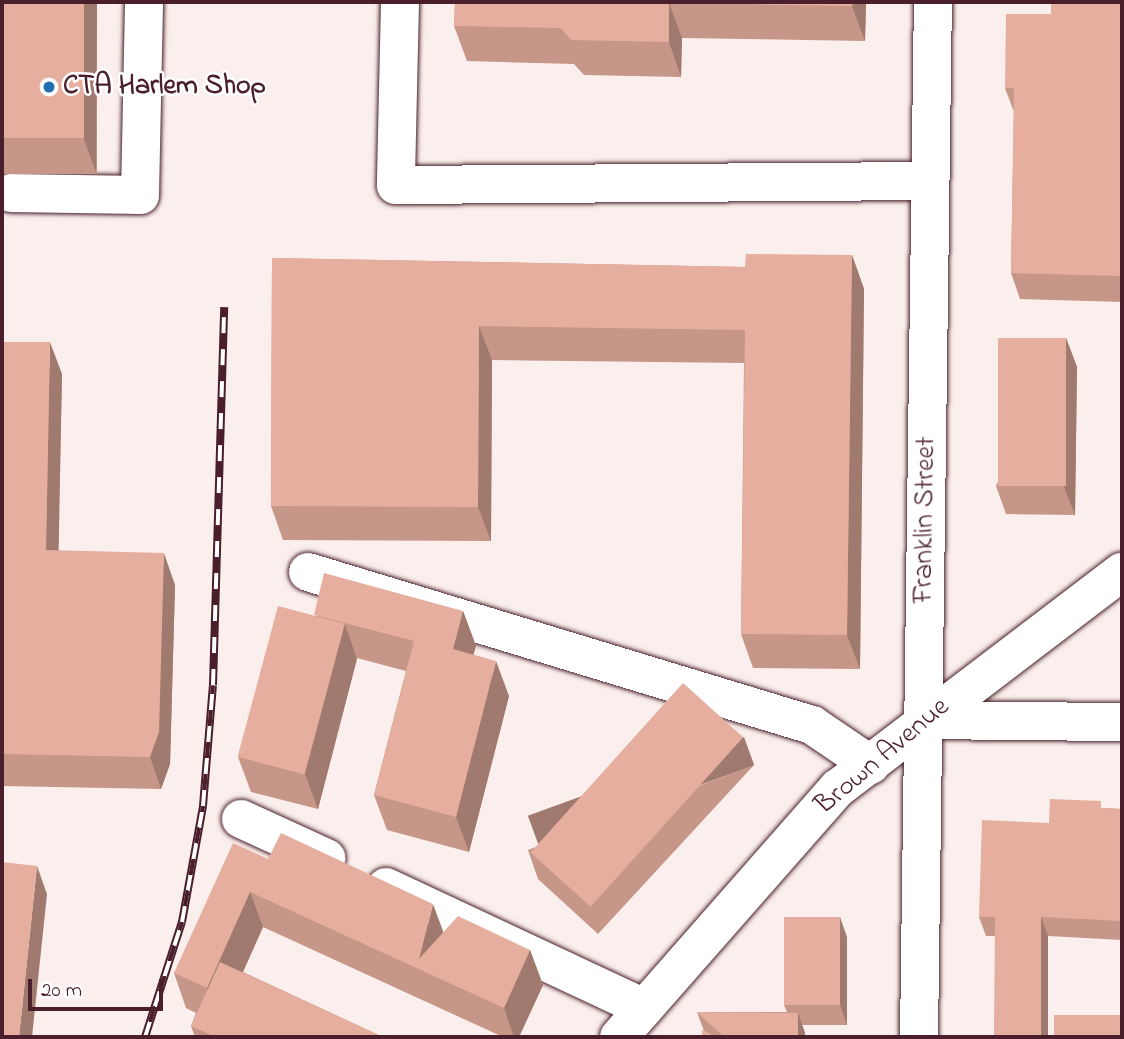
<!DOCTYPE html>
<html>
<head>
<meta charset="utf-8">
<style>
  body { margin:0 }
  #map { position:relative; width:1124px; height:1039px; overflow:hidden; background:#faefec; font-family:"Indie Flower",sans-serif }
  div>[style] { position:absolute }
  .roads { filter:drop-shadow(0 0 2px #4a1f2b) drop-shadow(0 0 2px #4a1f2b) }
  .minor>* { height:38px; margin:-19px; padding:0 19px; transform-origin:19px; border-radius:19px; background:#fff }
  .rail>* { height:8px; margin-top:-4px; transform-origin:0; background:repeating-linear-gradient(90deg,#fff 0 16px,#4a1f2b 0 32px); box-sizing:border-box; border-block:2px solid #4a1f2b }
  .wall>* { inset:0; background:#c69688; transform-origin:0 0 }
  .shaded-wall>* { inset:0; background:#a17a6f; transform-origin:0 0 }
  .building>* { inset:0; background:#e6ae9e; transform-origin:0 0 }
  .dots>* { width:19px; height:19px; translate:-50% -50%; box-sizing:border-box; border:4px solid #fff; border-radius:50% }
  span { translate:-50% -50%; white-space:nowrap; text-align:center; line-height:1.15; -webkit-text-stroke:5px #fff; paint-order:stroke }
  .poi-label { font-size:28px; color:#4a1f2b; font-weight:700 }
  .left { translate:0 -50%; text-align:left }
  .street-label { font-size:28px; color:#4a1f2b }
  .frame { position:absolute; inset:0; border:4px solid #4a1f2b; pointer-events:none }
  .scale { position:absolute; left:28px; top:979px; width:135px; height:32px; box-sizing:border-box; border:4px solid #4a1f2b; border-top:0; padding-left:9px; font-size:21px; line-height:24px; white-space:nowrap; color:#4a1f2b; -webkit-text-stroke:5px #fff; paint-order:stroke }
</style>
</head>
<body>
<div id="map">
  <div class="roads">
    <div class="minor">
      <div style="left:400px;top:2px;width:183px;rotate:91.3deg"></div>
      <div style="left:396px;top:185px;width:534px;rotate:-0.43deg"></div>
      <div style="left:11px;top:193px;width:129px;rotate:0.9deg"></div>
      <div style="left:140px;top:195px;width:193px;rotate:-88.8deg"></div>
      <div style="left:308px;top:572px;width:527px;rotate:16.89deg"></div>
      <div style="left:812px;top:725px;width:71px;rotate:34.1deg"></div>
      <div style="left:923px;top:720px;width:199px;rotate:0.6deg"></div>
      <div style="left:241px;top:819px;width:94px;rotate:24.6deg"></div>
      <div style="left:386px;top:887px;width:285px;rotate:25.1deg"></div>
      <div style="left:619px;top:1037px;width:332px;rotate:-48.7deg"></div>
      <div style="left:838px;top:788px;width:357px;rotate:-37.3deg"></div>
      <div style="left:919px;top:1037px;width:1035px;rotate:-89.23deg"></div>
    </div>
  </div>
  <div class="rail">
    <div style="left:145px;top:1037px;width:121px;rotate:-72.2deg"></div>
    <div style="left:182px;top:922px;width:118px;rotate:-79.7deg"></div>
    <div style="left:203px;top:806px;width:121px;rotate:-85.3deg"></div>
    <div style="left:213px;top:685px;width:378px;rotate:-88.3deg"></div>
  </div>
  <div class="wall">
    <div style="left:2px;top:2px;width:95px;height:172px"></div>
    <div style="clip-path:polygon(455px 2px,866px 2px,865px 41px,682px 38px,681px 77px,584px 75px,574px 64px,467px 61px,454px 26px)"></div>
    <div style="clip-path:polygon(1122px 2px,1122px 302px,1020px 299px,1011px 273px,1014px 112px,1005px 88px,1051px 14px)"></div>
    <div style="clip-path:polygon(852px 255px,864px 289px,860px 669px,753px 668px,741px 634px,744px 363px,492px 360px,491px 541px,283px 540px,271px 506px,272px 258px,745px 267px)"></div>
    <div style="clip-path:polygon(1066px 338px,1077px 367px,1075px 515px,1006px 514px,996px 486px)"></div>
    <div style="clip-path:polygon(2px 342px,62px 374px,58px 550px,175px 585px,170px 764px,161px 789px,2px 786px)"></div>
    <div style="clip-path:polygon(463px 611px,476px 646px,473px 655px,509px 696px,469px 852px,387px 830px,374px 795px,406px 671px,357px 658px,318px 809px,251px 792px,238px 757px,314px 616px)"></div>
    <div style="clip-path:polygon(754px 765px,598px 934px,538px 879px,528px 850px)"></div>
    <div style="clip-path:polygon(1104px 808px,1122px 809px,1122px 940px,1048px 936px,1048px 1037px,995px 1037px,995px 936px,986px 936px,979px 917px,1049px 823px)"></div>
    <div style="clip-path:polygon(268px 859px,443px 932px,530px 950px,543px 985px,519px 1037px,503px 1037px,263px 927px,243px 972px,383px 1037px,195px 1037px,191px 1026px,196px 1013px,186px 1008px,174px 973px)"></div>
    <div style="clip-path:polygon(847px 937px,847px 1025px,802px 1025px,805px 1033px,805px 1037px,702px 1037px,704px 1031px,697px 1012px,787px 1012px,784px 1005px)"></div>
  </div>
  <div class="shaded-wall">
    <div style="clip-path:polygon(84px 2px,97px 2px,96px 172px,83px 137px)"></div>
    <div style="clip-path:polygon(853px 2px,866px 2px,865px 41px,852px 6px)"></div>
    <div style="clip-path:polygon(669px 3px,682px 38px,681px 77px,669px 42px)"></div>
    <div style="clip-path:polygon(852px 255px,864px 289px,860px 669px,847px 635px)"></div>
    <div style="clip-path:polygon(479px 326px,492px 360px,491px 541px,478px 507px)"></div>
    <div style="clip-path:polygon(1066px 338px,1077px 367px,1075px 515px,1064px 487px)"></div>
    <div style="clip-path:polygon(50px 342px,62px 374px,58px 582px,46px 550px)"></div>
    <div style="clip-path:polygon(164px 553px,175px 585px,170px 764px,161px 789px,150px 757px)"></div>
    <div style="clip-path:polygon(463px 611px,476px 646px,465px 684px,453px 649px)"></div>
    <div style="clip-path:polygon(345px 624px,357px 659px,318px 809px,305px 774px)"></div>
    <div style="clip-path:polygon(496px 661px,509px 696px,469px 852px,456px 817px)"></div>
    <div style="left:744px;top:737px;width:30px;height:230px;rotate:70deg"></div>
    <div style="clip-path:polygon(37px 866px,47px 894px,32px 1037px,19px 1037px)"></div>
    <div style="clip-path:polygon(250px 892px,263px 927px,220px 1023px,207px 988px)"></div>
    <div style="clip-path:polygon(433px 904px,446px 939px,419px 959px)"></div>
    <div style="clip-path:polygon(840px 917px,847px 937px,847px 1025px,840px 1005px)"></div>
    <div style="clip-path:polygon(1041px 917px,1048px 936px,1048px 1037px,1041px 1037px)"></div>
    <div style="clip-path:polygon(530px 950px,543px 985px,519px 1037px,514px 1037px,504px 1008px)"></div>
    <div style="clip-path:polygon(798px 1013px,805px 1033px,805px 1037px,798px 1037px)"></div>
  </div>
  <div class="building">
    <div style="left:2px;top:2px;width:82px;height:136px"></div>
    <div style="clip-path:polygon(455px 2px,853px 2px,852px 6px,669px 3px,669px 42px,571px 40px,561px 28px,454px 26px)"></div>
    <div style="clip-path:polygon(1051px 2px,1122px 2px,1122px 276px,1011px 273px,1014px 88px,1005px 88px,1006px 14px,1051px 14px)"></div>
    <div style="clip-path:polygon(746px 254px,852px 255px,847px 635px,741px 634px,745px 330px,479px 326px,478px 507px,271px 506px,272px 258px,745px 267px)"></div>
    <div style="left:998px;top:338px;width:68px;height:148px"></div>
    <div style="clip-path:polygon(2px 342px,50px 342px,46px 550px,164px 553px,159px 732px,150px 757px,2px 754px)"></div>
    <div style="clip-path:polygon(324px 573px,463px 611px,453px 649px,496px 661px,456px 817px,374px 795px,414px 641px,314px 615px)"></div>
    <div style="left:278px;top:606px;width:69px;height:156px;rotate:15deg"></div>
    <div style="left:683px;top:683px;width:81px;height:228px;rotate:42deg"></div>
    <div style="clip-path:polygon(1050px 799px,1101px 801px,1101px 808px,1122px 809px,1122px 921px,1041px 917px,1041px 1036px,994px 1035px,995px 917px,979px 917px,982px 820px,1049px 823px)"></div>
    <div style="clip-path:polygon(281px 833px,433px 904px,419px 959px,458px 916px,530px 950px,504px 1008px,250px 892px,207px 988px,174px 973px,233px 843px,268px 859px)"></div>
    <div style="clip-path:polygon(2px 862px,37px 866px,19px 1037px,2px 1037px)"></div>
    <div style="left:784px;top:917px;width:56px;height:88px"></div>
    <div style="clip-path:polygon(220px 962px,383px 1037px,212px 1037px,213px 1036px,191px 1026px)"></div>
    <div style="clip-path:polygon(697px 1012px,798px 1013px,798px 1037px,724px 1037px)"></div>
    <div style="left:1054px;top:1015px;width:68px;height:22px"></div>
    <div style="clip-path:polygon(702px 1030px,717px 1037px,702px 1037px)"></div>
  </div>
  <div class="dots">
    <div style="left:49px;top:87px;background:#1f6fb2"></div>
  </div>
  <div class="poi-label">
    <span class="left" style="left:63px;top:87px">CTA Harlem Shop</span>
  </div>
  <div class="street-label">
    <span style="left:926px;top:520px;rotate:-89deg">Franklin Street</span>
    <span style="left:883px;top:757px;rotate:-40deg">Brown Avenue</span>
  </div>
  <div class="frame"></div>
  <div class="scale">20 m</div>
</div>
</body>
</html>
